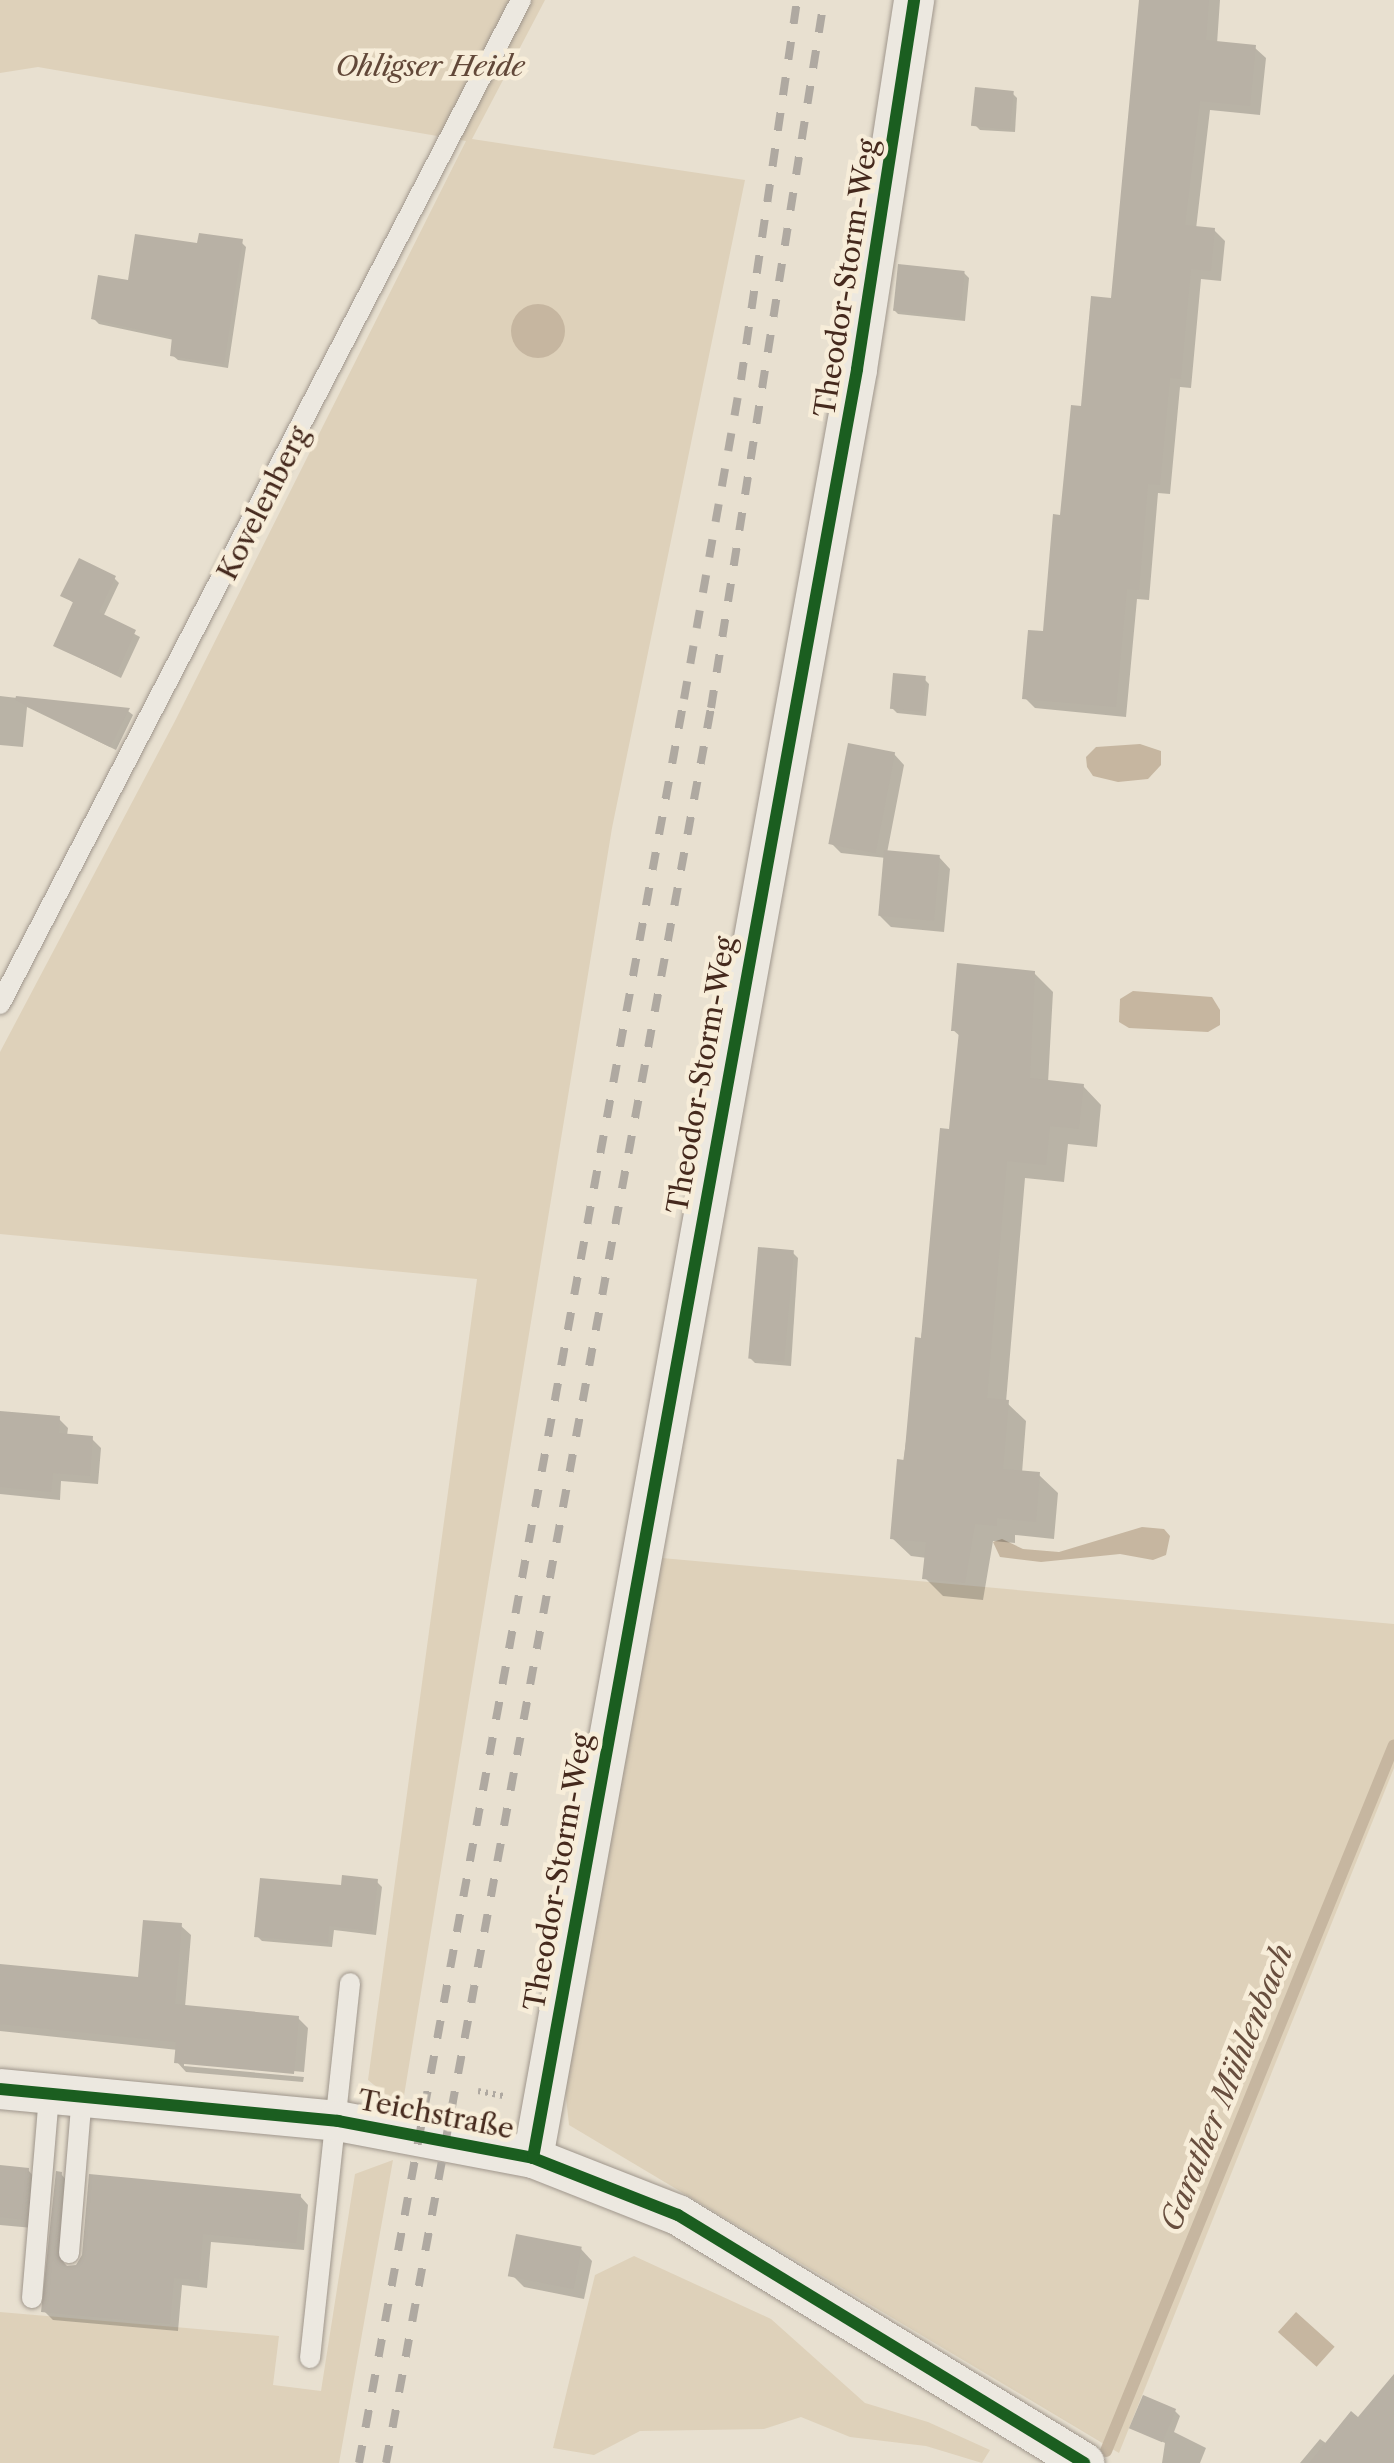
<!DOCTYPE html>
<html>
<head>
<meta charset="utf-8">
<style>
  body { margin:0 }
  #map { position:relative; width:1394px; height:2463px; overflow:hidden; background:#e8e0d0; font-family:"Libre Caslon Text",serif }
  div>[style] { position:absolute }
  .green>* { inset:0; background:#ded1ba }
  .water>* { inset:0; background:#c6b6a0; transform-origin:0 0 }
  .round { border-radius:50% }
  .shadow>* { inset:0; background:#0003 }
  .stream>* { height:12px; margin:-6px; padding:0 6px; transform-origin:6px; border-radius:6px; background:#c6b6a0 }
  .building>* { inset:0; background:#b8b1a5; transform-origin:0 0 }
  .path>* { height:6px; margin-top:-3px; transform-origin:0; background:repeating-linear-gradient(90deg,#afa9a1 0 2.5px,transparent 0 7.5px) }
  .roads { filter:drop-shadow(0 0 2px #9f968c) drop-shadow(0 0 2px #9f968c) }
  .service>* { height:20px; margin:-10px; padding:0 10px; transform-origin:10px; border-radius:10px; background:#ece8e0 }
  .minor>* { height:40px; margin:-20px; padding:0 20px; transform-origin:20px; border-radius:20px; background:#ece8e0 }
  .rail>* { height:8px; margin-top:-4px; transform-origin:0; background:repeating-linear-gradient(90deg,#afa9a1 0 18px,transparent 0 36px) }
  .cycleway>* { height:12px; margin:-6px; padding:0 6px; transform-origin:6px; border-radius:6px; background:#1b5e20 }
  span { translate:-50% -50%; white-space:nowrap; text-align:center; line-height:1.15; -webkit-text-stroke:9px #f7edd9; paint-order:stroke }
  .park-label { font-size:28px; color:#624839; font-style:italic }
  .street-label { font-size:28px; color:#45291d }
  .water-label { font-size:30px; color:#684e3e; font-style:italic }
</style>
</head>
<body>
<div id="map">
  <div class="green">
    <div style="clip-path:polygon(0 0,545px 0,472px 139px,745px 180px,612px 828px,402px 2108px,368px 2080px,477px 1279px,0 1234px,0 1052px,175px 721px,466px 141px,38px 67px,0 73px)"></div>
    <div style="clip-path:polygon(662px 1558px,1394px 1624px,1394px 1768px,1119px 2453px,569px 2125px,564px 2079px)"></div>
    <div style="clip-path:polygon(393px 2160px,339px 2463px,0 2463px,0 2312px,279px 2336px,273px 2385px,321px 2391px,355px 2174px)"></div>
    <div style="clip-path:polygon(634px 2256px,771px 2319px,865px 2403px,928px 2422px,990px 2450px,982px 2463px,926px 2446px,850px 2437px,801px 2417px,764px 2429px,640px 2431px,594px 2455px,553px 2448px,595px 2275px)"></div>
  </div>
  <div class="water">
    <div class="round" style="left:511px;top:304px;width:54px;height:54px"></div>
    <div style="clip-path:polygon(1140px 744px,1161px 751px,1161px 765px,1148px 779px,1118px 782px,1093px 776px,1087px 767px,1086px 757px,1096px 747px)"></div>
    <div style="clip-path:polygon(1133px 991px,1212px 997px,1220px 1010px,1220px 1025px,1208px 1032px,1129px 1028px,1119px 1022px,1120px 999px)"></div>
    <div style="clip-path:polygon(1142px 1527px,1164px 1529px,1170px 1536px,1166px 1555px,1153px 1560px,1120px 1554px,1041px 1562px,1000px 1557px,993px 1542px,1002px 1539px,1023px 1549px,1059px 1552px)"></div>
    <div style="left:1296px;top:2312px;width:52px;height:27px;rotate:42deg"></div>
  </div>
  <div class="shadow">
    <div style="clip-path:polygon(1141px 0,1220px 0,1217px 44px,1255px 48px,1266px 58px,1260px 115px,1210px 110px,1196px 229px,1214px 230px,1225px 241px,1221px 281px,1201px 279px,1191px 388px,1180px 387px,1170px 494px,1158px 493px,1149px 600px,1137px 599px,1126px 717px,1035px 708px,1025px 698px,1045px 634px,1083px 409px,1113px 301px)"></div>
    <div style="clip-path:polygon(1012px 93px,1017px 98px,1015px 132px,980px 130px,975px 125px)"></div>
    <div style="clip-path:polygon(241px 242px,246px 247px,228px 368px,178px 360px,172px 355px,174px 340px,99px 324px,94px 319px,200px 246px)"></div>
    <div style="clip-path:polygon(964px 273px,969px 278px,965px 321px,898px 314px,893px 309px)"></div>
    <div style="clip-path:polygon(114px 578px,119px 583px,103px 617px,140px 637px,121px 678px,56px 646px,75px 604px,63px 595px)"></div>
    <div style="clip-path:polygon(924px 679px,929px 684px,926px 716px,897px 713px,892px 708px)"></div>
    <div style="clip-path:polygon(0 696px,128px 711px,133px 715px,116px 750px,27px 707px,23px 747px,0 745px)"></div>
    <div style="clip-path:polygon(894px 754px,904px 765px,887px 853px,939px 857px,950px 869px,944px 932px,891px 927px,880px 916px,886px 858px,841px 853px,831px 843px)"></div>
    <div style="clip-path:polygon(1034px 973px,1053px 992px,1048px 1083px,1083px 1086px,1101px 1105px,1097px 1147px,1068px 1144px,1064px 1182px,1025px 1178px,1006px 1402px,1026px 1421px,1022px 1473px,1039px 1475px,1058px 1493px,1054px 1539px,1015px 1535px,1015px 1543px,993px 1541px,983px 1600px,943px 1596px,925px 1578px,927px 1558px,911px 1556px,892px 1538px,951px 1132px,961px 1037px,953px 1030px)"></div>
    <div style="clip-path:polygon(793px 1253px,798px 1258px,791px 1366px,755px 1363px,750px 1358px)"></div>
    <div style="clip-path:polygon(0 1413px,59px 1419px,68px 1428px,67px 1436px,92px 1439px,101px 1448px,98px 1484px,61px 1481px,60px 1500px,0 1494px)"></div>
    <div style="clip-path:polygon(377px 1882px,382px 1887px,376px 1935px,334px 1930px,332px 1947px,262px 1941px,257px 1936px,343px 1888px)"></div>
    <div style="clip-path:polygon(181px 1926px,191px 1935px,185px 2007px,298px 2018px,308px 2028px,304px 2072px,184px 2061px,184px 2066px,304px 2077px,303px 2082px,186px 2072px,177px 2062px,178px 2050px,0 2031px,0 1966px,141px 1979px)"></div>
    <div style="clip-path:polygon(0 2168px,28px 2170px,37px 2180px,33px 2228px,0 2225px)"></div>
    <div style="clip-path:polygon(61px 2174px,69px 2183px,63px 2264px,67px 2269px,300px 2196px,308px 2205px,304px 2250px,211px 2242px,207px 2288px,182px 2285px,178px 2331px,53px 2320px,44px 2311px)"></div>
    <div style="clip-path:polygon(581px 2249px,592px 2261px,584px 2299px,524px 2287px,513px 2276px)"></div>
    <div style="clip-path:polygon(1394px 2375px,1394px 2463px,1300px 2463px,1320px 2439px,1327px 2444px,1358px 2421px)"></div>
    <div style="clip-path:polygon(1175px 2411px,1180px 2416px,1174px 2432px,1206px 2448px,1200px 2463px,1162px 2463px,1165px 2443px,1132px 2427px)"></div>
  </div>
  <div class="stream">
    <div style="left:1106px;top:2451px;width:762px;rotate:-67.81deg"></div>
  </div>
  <div class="building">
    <div style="clip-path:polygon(1139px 0,1209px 0,1206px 40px,1256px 45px,1250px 106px,1200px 101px,1185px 225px,1215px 228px,1211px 271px,1191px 269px,1181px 379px,1170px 378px,1160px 485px,1148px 484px,1139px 590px,1127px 589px,1116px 707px,1022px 699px,1028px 630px,1043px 631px,1053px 514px,1060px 515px,1071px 405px,1081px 406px,1091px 296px,1111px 298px)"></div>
    <div style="left:975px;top:87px;width:39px;height:39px;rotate:6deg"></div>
    <div style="clip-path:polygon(199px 233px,243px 239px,224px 364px,170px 356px,172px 337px,91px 319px,98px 275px,128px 280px,135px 234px,197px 243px)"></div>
    <div style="left:898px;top:264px;width:67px;height:47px;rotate:6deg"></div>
    <div style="clip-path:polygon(79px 558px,116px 576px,99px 612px,136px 630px,116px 675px,53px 646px,73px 602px,60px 596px)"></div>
    <div style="left:893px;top:673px;width:33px;height:36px;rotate:5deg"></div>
    <div style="clip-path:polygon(16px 696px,130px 708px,110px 747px,15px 700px)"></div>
    <div style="left:848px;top:743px;width:48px;height:103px;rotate:11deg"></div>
    <div style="left:884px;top:850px;width:56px;height:66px;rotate:5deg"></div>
    <div style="clip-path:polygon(957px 963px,1035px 971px,1030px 1078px,1084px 1084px,1079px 1129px,1050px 1126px,1046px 1165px,1007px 1161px,987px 1398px,1009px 1400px,1003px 1469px,1040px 1472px,1036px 1522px,997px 1518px,997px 1526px,975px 1524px,965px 1583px,922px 1579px,926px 1542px,890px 1539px,897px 1459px,904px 1460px,915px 1337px,921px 1338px,940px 1128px,949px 1129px,959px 1031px,951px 1031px)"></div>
    <div style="left:758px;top:1247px;width:36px;height:112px;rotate:5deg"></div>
    <div style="clip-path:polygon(0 1411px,60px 1416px,59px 1433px,93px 1436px,90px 1476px,53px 1473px,51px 1492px,0 1487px)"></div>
    <div style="clip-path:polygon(342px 1875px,378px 1879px,372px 1931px,329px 1926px,328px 1943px,254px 1937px,260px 1878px,341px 1885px)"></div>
    <div style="clip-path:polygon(143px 1920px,182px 1923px,175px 2004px,299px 2016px,294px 2074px,174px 2063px,176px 2042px,0 2024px,0 1964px,138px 1977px)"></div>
    <div style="clip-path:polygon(0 2165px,29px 2168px,25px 2220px,0 2217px)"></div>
    <div style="clip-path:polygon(56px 2171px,62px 2172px,55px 2253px,67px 2266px,76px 2265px,82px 2255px,89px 2174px,301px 2194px,296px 2243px,203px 2234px,199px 2280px,174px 2278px,170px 2324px,41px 2312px)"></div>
    <div style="left:516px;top:2234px;width:67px;height:43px;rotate:11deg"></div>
    <div style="clip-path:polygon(1394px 2374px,1394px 2463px,1309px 2463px,1351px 2411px,1358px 2417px)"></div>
    <div style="left:1143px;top:2395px;width:36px;height:36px;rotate:23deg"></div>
  </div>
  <div class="path">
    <div style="left:478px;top:2091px;width:26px;rotate:11deg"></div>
  </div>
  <div class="roads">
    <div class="service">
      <div style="left:0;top:1004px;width:1131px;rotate:-62.57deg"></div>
      <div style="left:69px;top:2253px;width:158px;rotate:-85.3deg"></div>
      <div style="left:32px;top:2298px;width:205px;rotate:-85.2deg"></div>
      <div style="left:310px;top:2358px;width:377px;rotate:-83.9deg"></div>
    </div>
    <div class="minor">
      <div style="left:0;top:2089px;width:340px;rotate:5.4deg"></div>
      <div style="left:338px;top:2121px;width:198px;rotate:10.7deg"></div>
      <div style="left:533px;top:2158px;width:156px;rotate:21.5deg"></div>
      <div style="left:678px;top:2215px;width:476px;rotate:31.4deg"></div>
      <div style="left:533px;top:2158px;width:1818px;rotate:-79.73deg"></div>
      <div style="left:857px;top:369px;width:373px;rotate:-81.2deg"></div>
    </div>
  </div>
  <div class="rail">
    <div style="left:359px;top:2463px;width:1794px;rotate:-79.56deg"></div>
    <div style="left:684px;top:699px;width:324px;rotate:-79.9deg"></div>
    <div style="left:741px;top:380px;width:384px;rotate:-81.6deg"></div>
    <div style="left:386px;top:2463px;width:1785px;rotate:-79.51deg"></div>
    <div style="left:711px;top:708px;width:717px;rotate:-80.93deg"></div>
  </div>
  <div class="cycleway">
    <div style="left:0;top:2089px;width:340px;rotate:5.4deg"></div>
    <div style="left:338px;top:2121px;width:198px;rotate:10.7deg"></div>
    <div style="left:533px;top:2158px;width:156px;rotate:21.5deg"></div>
    <div style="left:678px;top:2215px;width:476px;rotate:31.4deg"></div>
    <div style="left:533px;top:2158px;width:1818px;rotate:-79.73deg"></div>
    <div style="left:857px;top:369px;width:373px;rotate:-81.2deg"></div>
  </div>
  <div class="park-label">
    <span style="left:430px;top:66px">Ohligser Heide</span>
  </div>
  <div class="street-label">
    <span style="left:846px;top:278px;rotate:-81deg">Theodor-Storm-Weg</span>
    <span style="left:263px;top:503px;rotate:-63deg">Kovelenberg</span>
    <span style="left:701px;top:1075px;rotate:-80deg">Theodor-Storm-Weg</span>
    <span style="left:558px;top:1872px;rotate:-80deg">Theodor-Storm-Weg</span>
    <span style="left:436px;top:2114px;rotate:11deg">Teichstraße</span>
  </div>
  <div class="water-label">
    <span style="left:1227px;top:2088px;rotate:-68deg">Garather Mühlenbach</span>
  </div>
</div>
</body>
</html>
